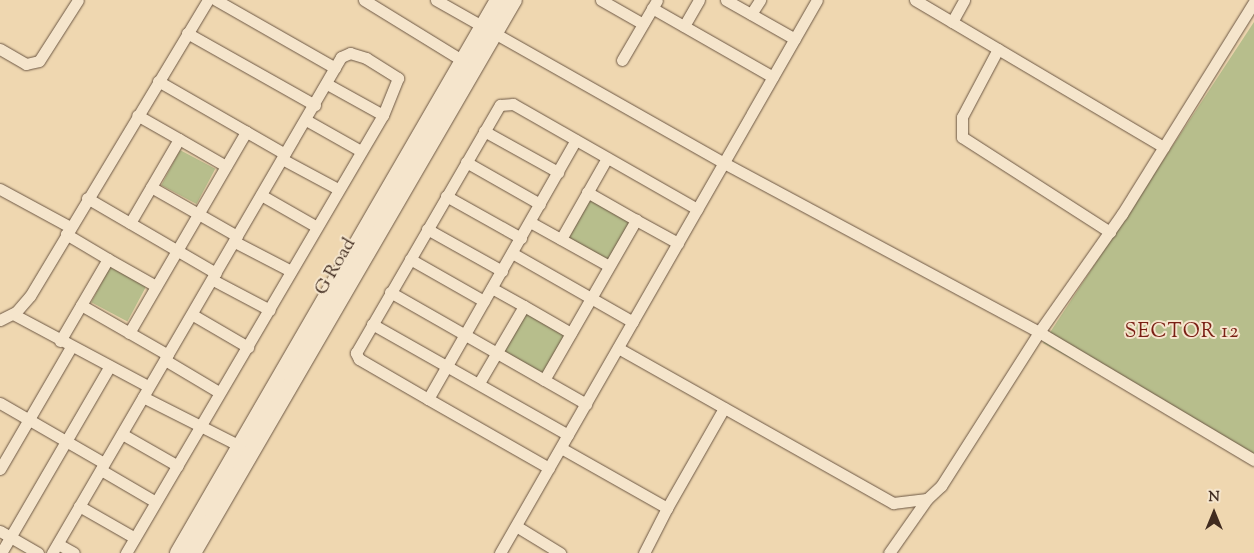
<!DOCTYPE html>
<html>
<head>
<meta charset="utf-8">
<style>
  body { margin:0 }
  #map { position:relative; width:1254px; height:553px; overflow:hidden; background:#efd7b0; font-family:"Sorts Mill Goudy",serif }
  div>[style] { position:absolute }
  .green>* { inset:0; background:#b7be8c; transform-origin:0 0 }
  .roads { filter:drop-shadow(0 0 1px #6c5744) drop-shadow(0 0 1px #6c5744) }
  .street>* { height:11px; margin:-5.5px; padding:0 5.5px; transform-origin:5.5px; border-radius:5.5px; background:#f5e5cc }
  .secondary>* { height:16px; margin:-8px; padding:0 8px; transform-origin:8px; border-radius:8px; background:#f5e5cc }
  span { translate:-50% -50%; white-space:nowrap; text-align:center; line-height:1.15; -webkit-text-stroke:4px #f5e5cc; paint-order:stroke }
  .street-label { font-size:19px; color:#412c20 }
  .neighbourhood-label { font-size:20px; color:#7a1f14; letter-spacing:1px }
  .north { position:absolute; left:1189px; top:488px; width:50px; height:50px; -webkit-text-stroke:4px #f5e5cc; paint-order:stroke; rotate:0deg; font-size:14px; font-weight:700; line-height:20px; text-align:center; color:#412c20 }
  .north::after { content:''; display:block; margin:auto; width:18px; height:22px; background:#412c20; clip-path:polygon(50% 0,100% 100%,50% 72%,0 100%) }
</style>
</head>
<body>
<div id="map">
  <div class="green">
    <div style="clip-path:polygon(1254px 22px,1254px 461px,1043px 343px)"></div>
    <div style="left:180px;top:150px;width:40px;height:40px;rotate:28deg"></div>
    <div style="left:591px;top:198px;width:46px;height:48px;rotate:29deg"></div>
    <div style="left:110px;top:267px;width:41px;height:40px;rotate:28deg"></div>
    <div style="left:527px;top:311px;width:46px;height:48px;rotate:30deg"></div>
  </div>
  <div class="roads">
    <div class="street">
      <div style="left:216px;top:0;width:137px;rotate:29.7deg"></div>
      <div style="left:364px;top:0;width:116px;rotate:31.6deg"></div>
      <div style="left:436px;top:0;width:331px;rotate:29.5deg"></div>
      <div style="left:724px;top:163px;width:357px;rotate:28.2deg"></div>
      <div style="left:1039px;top:332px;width:250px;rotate:30.8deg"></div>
      <div style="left:601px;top:0;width:48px;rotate:29.7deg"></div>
      <div style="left:726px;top:0;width:79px;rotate:29.5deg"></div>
      <div style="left:915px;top:0;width:289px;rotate:30.6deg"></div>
      <div style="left:652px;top:8px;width:139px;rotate:29.7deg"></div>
      <div style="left:751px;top:14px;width:17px;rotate:-57deg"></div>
      <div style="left:952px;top:22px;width:25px;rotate:-61deg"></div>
      <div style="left:684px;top:26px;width:30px;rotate:-60deg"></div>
      <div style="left:187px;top:33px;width:147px;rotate:29.4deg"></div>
      <div style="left:0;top:49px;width:30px;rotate:30deg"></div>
      <div style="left:26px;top:64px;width:13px;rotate:-13deg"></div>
      <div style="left:39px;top:61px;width:72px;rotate:-57.4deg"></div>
      <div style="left:998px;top:49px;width:77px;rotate:117.9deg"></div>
      <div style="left:962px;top:117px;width:20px;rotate:90deg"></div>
      <div style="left:962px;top:137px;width:176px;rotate:32.7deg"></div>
      <div style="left:622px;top:60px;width:69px;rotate:-59.7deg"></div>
      <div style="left:158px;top:81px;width:146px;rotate:29.9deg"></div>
      <div style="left:327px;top:84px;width:64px;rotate:29deg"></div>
      <div style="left:306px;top:120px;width:63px;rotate:29.4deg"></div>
      <div style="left:484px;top:131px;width:85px;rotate:29deg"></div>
      <div style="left:179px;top:139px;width:54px;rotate:29.9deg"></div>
      <div style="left:282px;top:159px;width:64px;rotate:28.2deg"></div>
      <div style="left:466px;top:162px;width:85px;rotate:29.6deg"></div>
      <div style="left:151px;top:187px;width:99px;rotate:29.7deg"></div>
      <div style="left:0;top:189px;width:80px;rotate:28.5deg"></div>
      <div style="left:587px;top:192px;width:56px;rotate:29.7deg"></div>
      <div style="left:261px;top:195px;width:64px;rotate:29.7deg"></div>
      <div style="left:446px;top:196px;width:86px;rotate:29.2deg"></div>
      <div style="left:87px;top:198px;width:149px;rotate:30.2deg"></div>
      <div style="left:530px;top:222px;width:90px;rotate:29.1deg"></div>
      <div style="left:130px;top:223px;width:97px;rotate:-59.7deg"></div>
      <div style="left:179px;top:139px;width:48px;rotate:-150.3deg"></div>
      <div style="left:427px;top:229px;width:86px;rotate:29.2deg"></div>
      <div style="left:561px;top:239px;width:93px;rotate:-60.4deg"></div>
      <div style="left:235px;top:242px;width:63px;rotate:27.4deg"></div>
      <div style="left:512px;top:253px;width:139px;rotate:29.7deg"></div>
      <div style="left:108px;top:259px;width:55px;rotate:29.4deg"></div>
      <div style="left:410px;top:259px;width:85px;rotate:29.6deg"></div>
      <div style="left:213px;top:280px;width:64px;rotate:27.8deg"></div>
      <div style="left:390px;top:292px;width:226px;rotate:29.7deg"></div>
      <div style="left:81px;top:305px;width:100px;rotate:29.9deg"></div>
      <div style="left:524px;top:306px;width:54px;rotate:29.9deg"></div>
      <div style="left:13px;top:314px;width:153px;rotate:28.1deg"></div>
      <div style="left:193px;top:315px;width:64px;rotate:30.2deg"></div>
      <div style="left:0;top:320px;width:18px;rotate:-27deg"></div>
      <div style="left:16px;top:312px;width:21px;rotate:-49deg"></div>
      <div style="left:30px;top:296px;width:345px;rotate:-59deg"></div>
      <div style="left:372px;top:324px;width:225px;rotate:29.5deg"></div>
      <div style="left:129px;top:333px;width:233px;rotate:-59.8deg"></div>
      <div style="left:60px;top:341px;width:95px;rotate:-59.7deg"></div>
      <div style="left:108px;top:259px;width:49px;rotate:-149.2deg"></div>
      <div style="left:618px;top:348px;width:316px;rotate:29.4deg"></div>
      <div style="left:893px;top:503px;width:34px;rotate:-7deg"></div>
      <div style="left:927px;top:499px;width:19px;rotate:-43deg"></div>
      <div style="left:941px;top:486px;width:183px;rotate:-57.5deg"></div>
      <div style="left:1039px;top:332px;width:144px;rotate:-54.9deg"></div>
      <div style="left:1122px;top:214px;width:250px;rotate:-58.1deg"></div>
      <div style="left:165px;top:360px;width:63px;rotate:30.7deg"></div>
      <div style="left:544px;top:380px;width:185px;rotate:-60.1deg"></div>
      <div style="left:636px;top:220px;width:48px;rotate:28.7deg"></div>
      <div style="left:479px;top:383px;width:89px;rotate:-59.7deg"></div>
      <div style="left:524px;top:306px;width:37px;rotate:-151deg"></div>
      <div style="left:143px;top:397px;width:109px;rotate:26.8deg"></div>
      <div style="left:428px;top:399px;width:80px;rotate:-149.9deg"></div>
      <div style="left:359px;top:359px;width:7px;rotate:-117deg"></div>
      <div style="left:356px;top:353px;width:287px;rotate:-59.9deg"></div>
      <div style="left:500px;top:105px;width:13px;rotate:-4deg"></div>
      <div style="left:513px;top:104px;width:212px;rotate:29.7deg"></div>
      <div style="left:0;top:403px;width:120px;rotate:30deg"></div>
      <div style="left:122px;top:434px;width:64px;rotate:29.7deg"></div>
      <div style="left:561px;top:448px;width:122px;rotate:29.5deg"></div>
      <div style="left:667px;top:508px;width:115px;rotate:-60.3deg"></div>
      <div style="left:549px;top:468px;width:139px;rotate:-150.3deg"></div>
      <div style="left:428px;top:399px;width:298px;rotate:-60.3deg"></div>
      <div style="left:0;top:469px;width:141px;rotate:-59.8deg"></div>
      <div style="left:101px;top:470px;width:61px;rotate:30.3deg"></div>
      <div style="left:79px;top:506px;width:64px;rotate:29.7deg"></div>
      <div style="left:516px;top:526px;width:52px;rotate:31.5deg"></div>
      <div style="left:0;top:531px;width:44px;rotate:30.1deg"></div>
      <div style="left:58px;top:544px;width:18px;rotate:29deg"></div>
      <div style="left:1px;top:553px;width:216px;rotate:-59.8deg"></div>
      <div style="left:52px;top:553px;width:574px;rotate:-59.77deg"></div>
      <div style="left:341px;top:57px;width:10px;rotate:-24deg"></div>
      <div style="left:350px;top:53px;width:17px;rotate:17deg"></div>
      <div style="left:366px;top:58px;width:38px;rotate:32deg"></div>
      <div style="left:398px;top:78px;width:40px;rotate:112deg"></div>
      <div style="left:383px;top:115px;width:508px;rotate:120.4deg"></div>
      <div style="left:500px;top:553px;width:637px;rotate:-60.18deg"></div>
      <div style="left:644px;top:553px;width:51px;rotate:-62.9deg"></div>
      <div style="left:889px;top:553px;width:66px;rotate:-54.9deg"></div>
    </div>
    <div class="secondary">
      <div style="left:178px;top:553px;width:639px;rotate:-59.94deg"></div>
      <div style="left:193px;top:553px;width:639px;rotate:-59.87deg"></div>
    </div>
  </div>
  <div class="street-label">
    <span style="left:336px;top:267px;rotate:-60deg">G Road</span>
  </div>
  <div class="neighbourhood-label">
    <span style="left:1182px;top:332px">SECTOR 12</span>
  </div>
  <div class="north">N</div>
</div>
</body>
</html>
